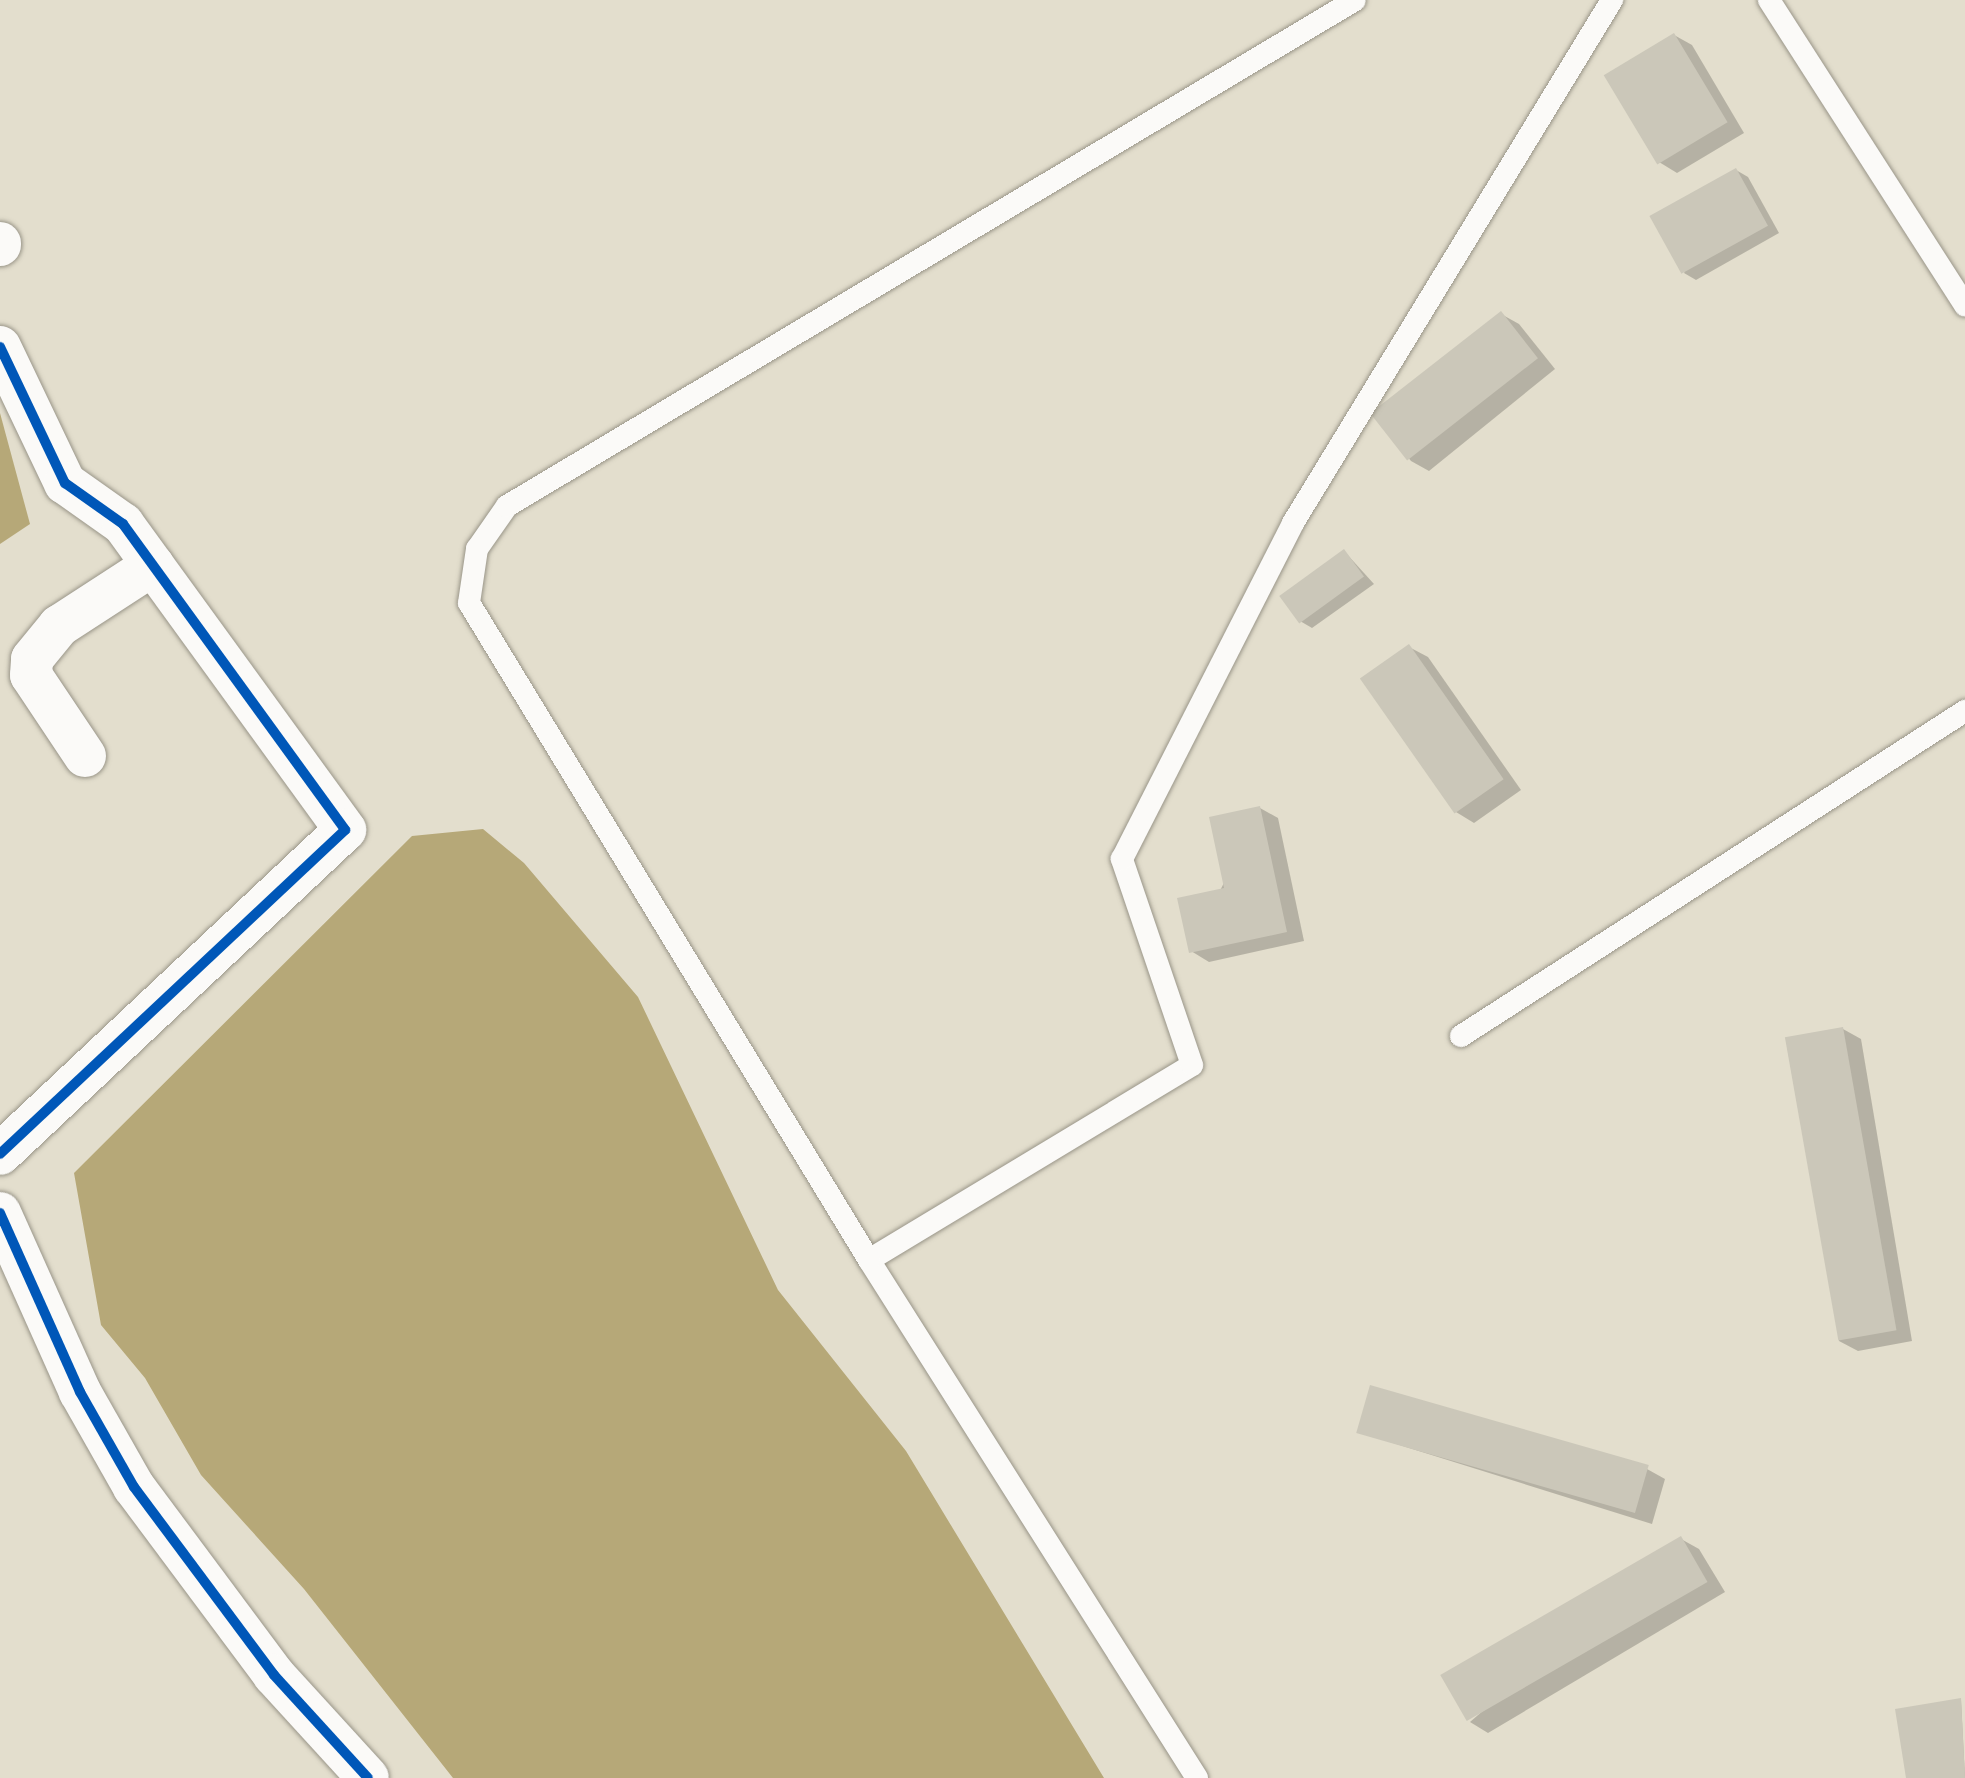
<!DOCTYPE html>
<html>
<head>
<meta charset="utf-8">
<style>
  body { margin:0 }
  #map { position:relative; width:1965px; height:1778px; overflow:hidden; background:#e3decd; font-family:Roboto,sans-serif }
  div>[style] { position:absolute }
  .water>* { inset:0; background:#b6a878 }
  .shadow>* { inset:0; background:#0003 }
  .building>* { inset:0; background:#cbc7b9; transform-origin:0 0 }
  .roads { filter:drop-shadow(0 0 2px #999588) drop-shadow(0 0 2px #999588) }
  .service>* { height:22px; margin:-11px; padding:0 11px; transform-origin:11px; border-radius:11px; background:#fbfaf8 }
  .minor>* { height:42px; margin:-21px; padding:0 21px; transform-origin:21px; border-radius:21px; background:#fbfaf8 }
  .cycleway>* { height:10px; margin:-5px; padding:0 5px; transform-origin:5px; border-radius:5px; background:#0057b8 }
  span { translate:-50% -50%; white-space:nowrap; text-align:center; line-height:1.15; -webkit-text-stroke:8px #ece3c4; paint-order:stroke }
</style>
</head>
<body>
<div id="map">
  <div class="water">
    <div style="clip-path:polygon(0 413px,30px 524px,0 544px)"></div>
    <div style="clip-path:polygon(483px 829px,524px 863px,638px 997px,778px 1290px,906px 1451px,1104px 1778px,453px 1778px,304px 1589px,201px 1475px,145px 1378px,101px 1325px,74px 1173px,412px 836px)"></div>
  </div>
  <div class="shadow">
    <div style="clip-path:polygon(1674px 35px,1692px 45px,1744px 133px,1677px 173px,1659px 162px)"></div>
    <div style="clip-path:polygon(1736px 170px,1748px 177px,1779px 233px,1696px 280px,1684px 273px)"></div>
    <div style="clip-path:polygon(1501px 314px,1519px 324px,1555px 369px,1429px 471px,1411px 461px,1375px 416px)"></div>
    <div style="clip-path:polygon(1344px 551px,1374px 584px,1312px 628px,1300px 621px)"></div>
    <div style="clip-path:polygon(1409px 647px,1428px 657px,1521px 790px,1474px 823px,1456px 812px)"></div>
    <div style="clip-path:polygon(1260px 808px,1278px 818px,1304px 941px,1209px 962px,1191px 951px)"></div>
    <div style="clip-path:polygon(1843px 1029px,1861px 1039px,1912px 1341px,1858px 1351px,1839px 1341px)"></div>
    <div style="clip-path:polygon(1358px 1432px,1647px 1469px,1665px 1479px,1652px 1524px)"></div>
    <div style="clip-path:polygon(1681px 1539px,1699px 1549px,1725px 1592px,1488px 1733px,1470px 1722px)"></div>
    <div style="clip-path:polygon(1961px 1700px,1965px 1778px,1908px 1778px)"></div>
  </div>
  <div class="building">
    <div style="left:1674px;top:33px;width:104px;height:82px;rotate:59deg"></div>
    <div style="left:1736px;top:168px;width:66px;height:99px;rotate:61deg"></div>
    <div style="left:1501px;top:311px;width:60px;height:166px;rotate:52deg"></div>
    <div style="left:1344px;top:549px;width:34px;height:80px;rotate:54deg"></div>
    <div style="left:1409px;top:644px;width:165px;height:60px;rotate:55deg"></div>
    <div style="clip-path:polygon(1260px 806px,1287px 932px,1189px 953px,1177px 898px,1224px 888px,1209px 817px)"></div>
    <div style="left:1843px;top:1027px;width:308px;height:59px;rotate:80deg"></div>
    <div style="left:1370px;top:1385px;width:290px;height:50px;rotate:16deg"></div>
    <div style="left:1681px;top:1536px;width:53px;height:278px;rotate:60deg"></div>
    <div style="clip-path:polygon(1961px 1698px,1965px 1778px,1906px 1778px,1895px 1709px)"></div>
  </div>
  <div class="roads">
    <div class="service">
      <div style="left:1769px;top:0;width:363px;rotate:57.3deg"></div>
      <div style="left:1461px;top:1036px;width:600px;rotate:-32.82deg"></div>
      <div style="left:869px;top:1260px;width:377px;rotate:-31.1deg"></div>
      <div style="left:1192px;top:1065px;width:218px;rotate:-108.8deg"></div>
      <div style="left:1122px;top:859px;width:377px;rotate:-63deg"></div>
      <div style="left:1293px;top:523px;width:613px;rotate:-58.62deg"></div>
      <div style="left:1197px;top:1778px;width:613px;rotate:-122.34deg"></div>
      <div style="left:869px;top:1260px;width:769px;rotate:-121.33deg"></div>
      <div style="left:469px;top:603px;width:55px;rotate:-81.6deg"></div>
      <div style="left:477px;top:549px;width:52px;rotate:-55.1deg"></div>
      <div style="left:507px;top:506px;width:987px;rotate:-30.82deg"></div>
    </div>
    <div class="minor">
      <div style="left:0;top:245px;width:2px;rotate:-90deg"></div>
      <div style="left:0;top:347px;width:151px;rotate:64.5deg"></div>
      <div style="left:65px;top:483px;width:71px;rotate:35.3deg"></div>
      <div style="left:123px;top:524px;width:378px;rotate:54deg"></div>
      <div style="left:345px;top:830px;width:473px;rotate:136.8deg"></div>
      <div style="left:85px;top:756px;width:97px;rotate:-123.7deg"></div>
      <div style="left:31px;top:675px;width:16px;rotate:-86deg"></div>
      <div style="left:32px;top:659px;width:43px;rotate:-50.7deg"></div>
      <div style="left:59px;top:626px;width:112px;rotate:-33deg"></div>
      <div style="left:0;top:1213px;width:196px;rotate:65.9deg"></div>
      <div style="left:80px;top:1392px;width:109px;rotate:60.4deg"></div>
      <div style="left:134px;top:1487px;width:234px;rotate:53.3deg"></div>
      <div style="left:274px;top:1675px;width:139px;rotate:47.6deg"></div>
    </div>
  </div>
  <div class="cycleway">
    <div style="left:0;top:347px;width:151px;rotate:64.5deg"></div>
    <div style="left:65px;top:483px;width:71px;rotate:35.3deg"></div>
    <div style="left:123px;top:524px;width:378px;rotate:54deg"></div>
    <div style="left:345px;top:830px;width:473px;rotate:136.8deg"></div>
    <div style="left:0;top:1213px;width:196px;rotate:65.9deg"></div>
    <div style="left:80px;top:1392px;width:109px;rotate:60.4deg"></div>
    <div style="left:134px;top:1487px;width:234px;rotate:53.3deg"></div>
    <div style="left:274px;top:1675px;width:139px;rotate:47.6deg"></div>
  </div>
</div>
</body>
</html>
